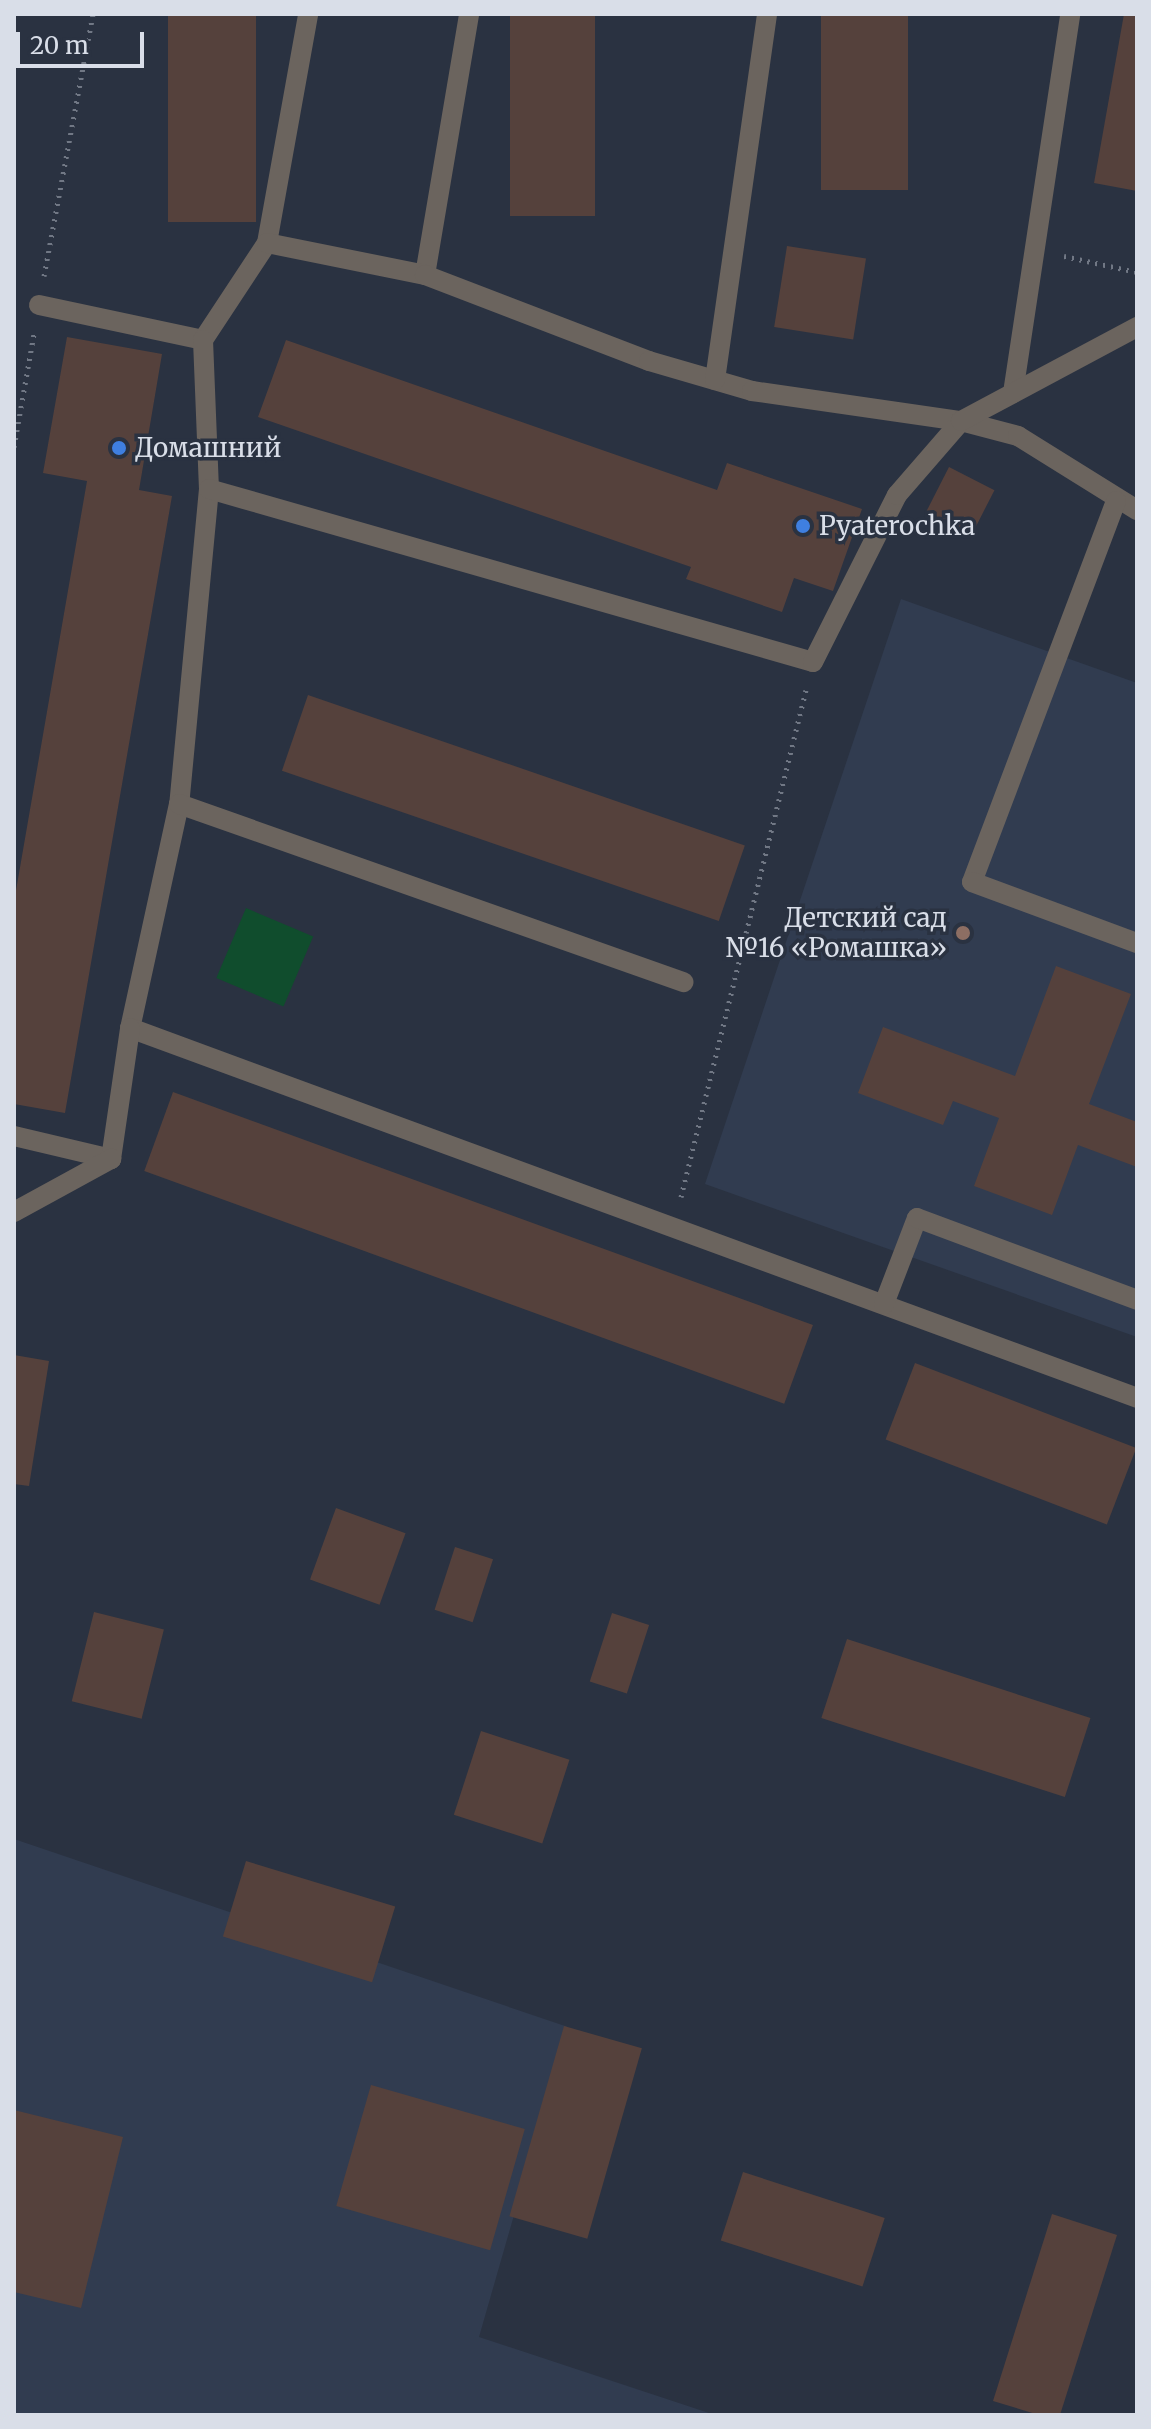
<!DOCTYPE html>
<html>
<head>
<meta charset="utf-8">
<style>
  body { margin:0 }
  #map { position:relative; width:1151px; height:2429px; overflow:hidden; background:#2a3241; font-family:Merriweather,serif }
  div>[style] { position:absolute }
  .built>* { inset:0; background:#313c50 }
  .green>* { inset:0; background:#104d2d; transform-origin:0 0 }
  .building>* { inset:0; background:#55413c; transform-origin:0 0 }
  .path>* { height:5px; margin-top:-2.5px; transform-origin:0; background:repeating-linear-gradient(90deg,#717885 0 2px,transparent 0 8px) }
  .minor>* { height:20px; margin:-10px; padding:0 10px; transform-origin:10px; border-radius:10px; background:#6b645e }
  .dots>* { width:22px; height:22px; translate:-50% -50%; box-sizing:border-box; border:4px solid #2a3241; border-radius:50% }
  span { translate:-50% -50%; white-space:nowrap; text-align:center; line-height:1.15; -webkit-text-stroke:7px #2a3241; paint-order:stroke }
  .poi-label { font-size:26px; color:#d9dee8 }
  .left { translate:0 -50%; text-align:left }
  .right { translate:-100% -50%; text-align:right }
  .frame { position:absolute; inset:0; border:16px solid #d9dee8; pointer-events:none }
  .scale { position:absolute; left:16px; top:32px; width:128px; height:36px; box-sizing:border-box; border:4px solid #d9dee8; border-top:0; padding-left:10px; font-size:24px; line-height:28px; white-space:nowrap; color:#d9dee8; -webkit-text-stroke:6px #2a3241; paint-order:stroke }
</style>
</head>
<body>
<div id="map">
  <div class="built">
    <div style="clip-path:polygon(901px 599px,1137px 683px,1137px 1337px,705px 1184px)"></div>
    <div style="clip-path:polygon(14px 1839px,568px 2027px,479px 2337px,715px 2415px,14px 2415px)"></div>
  </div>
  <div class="green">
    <div style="left:246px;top:908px;width:73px;height:76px;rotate:23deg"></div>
  </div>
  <div class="building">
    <div style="left:168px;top:14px;width:88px;height:208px"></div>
    <div style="left:510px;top:14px;width:85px;height:202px"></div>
    <div style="left:821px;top:14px;width:87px;height:176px"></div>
    <div style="clip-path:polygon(1124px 14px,1137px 14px,1137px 191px,1094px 183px)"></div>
    <div style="left:787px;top:246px;width:80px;height:82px;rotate:9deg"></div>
    <div style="clip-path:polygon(67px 337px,162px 354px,139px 490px,172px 496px,65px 1113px,14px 1104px,14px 902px,87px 481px,43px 473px)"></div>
    <div style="clip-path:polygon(286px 340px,717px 490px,727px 463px,862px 509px,833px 591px,794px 578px,782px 612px,686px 579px,691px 567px,258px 417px)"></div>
    <div style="left:949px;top:467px;width:51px;height:50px;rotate:27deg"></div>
    <div style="left:308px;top:695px;width:462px;height:80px;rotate:19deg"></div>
    <div style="clip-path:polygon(1056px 966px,1131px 994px,1089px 1104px,1137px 1122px,1137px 1167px,1078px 1145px,1052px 1215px,974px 1186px,999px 1118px,953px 1101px,943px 1125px,858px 1093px,883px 1027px,1015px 1076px)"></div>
    <div style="left:173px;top:1092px;width:681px;height:84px;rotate:20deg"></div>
    <div style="clip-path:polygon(14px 1355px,49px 1361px,29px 1486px,14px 1484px)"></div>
    <div style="left:915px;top:1363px;width:237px;height:82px;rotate:21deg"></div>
    <div style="left:336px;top:1508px;width:74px;height:76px;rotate:20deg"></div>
    <div style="left:455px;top:1547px;width:40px;height:66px;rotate:18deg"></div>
    <div style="left:94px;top:1612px;width:72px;height:92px;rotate:14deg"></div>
    <div style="left:612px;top:1613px;width:39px;height:72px;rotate:18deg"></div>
    <div style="left:847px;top:1639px;width:256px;height:83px;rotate:18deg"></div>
    <div style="left:481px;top:1731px;width:93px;height:88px;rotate:18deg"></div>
    <div style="left:246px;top:1861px;width:156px;height:79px;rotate:17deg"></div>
    <div style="left:564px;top:2026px;width:81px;height:198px;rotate:16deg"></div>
    <div style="left:371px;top:2085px;width:160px;height:126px;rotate:16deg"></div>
    <div style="clip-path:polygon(14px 2110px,123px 2137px,81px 2308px,14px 2292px)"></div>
    <div style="left:743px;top:2172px;width:149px;height:72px;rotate:18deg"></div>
    <div style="clip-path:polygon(1052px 2214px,1117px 2235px,1060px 2415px,1039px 2415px,993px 2401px)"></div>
  </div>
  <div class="path">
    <div style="left:1064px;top:256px;width:75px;rotate:12.4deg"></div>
    <div style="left:44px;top:276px;width:267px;rotate:-79.4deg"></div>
    <div style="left:14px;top:447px;width:115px;rotate:-80deg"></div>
    <div style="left:681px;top:1197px;width:522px;rotate:-76.15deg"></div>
  </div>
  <div class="minor">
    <div style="left:267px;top:243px;width:233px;rotate:-79.8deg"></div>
    <div style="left:425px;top:275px;width:265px;rotate:-80.4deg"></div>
    <div style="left:39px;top:305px;width:168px;rotate:12deg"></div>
    <div style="left:203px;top:340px;width:116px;rotate:-56.6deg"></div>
    <div style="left:267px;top:243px;width:161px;rotate:11.4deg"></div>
    <div style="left:425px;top:275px;width:240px;rotate:21deg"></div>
    <div style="left:649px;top:361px;width:107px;rotate:16.2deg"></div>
    <div style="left:752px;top:391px;width:211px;rotate:8.2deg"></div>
    <div style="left:961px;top:421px;width:59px;rotate:14.7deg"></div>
    <div style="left:1018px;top:436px;width:140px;rotate:31.9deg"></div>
    <div style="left:203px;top:340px;width:149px;rotate:87.7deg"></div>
    <div style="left:209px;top:489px;width:316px;rotate:95.4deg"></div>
    <div style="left:179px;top:804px;width:229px;rotate:102.3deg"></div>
    <div style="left:130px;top:1028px;width:1073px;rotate:20.17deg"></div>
    <div style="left:715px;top:380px;width:370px;rotate:-81.9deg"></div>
    <div style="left:1013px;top:393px;width:383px;rotate:-81.4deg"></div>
    <div style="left:209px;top:489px;width:628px;rotate:15.98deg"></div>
    <div style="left:813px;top:662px;width:187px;rotate:-63.3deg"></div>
    <div style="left:897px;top:495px;width:98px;rotate:-49.1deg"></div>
    <div style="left:961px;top:421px;width:200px;rotate:-28.1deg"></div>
    <div style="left:1116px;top:501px;width:407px;rotate:110.7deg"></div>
    <div style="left:972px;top:882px;width:176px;rotate:20.3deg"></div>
    <div style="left:179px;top:804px;width:535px;rotate:19.45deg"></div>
    <div style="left:14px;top:1136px;width:100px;rotate:13.3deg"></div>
    <div style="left:111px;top:1159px;width:132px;rotate:-81.7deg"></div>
    <div style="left:14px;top:1212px;width:111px;rotate:-28.7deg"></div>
    <div style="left:884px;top:1304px;width:92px;rotate:-69deg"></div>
    <div style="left:917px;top:1218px;width:235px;rotate:20.4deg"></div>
  </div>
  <div class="dots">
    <div style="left:119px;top:448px;background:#3f7fe0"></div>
    <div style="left:803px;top:526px;background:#3f7fe0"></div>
    <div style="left:963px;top:933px;background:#8d6e63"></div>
  </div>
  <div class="poi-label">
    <span class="left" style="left:135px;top:448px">Домашний</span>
    <span class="left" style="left:819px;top:526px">Pyaterochka</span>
    <span class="right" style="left:947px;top:933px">Детский сад<br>№16 «Ромашка»</span>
  </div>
  <div class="frame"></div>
  <div class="scale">20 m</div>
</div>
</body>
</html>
